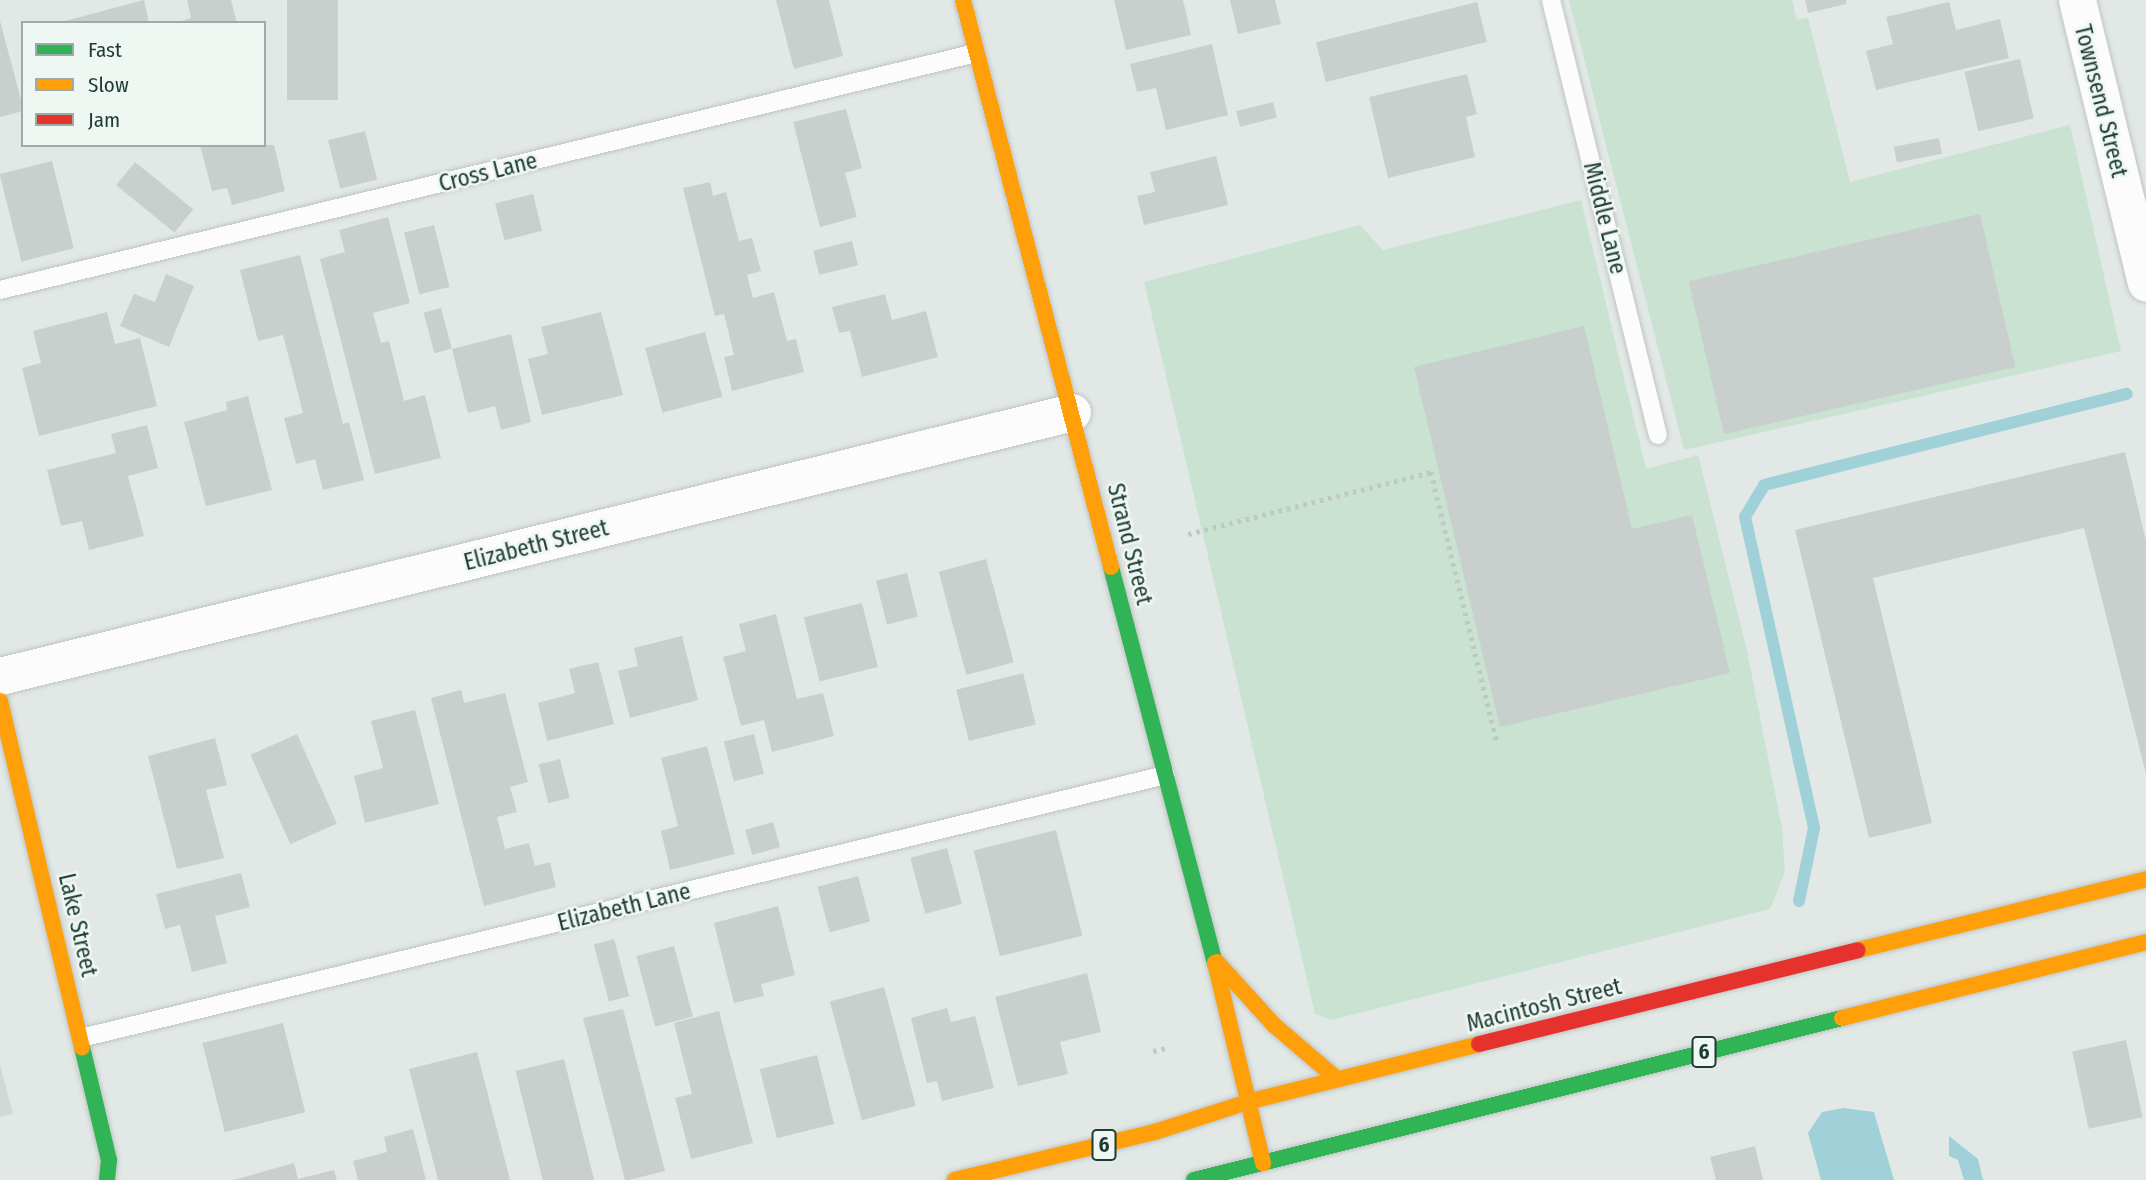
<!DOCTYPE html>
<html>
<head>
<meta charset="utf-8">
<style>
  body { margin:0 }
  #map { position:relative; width:2146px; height:1180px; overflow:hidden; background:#e2e8e5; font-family:"Fira Sans Condensed",sans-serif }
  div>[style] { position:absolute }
  .built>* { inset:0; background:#cfdad5 }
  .green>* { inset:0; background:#cae2d1 }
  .water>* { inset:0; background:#a0d1d8 }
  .stream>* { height:12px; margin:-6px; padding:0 6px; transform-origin:6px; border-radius:6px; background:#a0d1d8 }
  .building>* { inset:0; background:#c9cfcc; transform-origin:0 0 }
  .path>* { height:4.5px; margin-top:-2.25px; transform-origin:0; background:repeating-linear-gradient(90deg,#bfc8c4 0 3.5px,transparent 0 8.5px) }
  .roads { filter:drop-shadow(0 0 2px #bfc5c2) drop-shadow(0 0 2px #bfc5c2) }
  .lane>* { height:18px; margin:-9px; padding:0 9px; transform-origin:9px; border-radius:9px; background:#fbfcfb }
  .street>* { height:37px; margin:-18.5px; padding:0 18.5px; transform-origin:18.5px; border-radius:18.5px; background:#fbfcfb }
  .fast>* { height:16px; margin:-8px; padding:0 8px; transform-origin:8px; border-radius:8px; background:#30b455 }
  .slow>* { height:16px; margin:-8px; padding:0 8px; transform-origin:8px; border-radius:8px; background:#ff9f0a }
  .jam>* { height:16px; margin:-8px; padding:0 8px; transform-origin:8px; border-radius:8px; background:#e5322d }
  span { translate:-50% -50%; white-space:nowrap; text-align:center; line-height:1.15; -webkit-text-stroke:5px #eff7f3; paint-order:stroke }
  .shield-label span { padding:2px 5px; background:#eff7f3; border:2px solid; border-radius:5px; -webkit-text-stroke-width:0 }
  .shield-label { font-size:21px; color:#1f3c34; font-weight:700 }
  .street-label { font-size:23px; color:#1f3c34 }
  .legend { position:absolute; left:21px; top:21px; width:245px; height:126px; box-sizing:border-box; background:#eff7f3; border:2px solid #9caca7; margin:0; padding:9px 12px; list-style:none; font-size:21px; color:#1f3c34 }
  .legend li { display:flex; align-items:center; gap:14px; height:35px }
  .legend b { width:35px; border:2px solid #9caca7 }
</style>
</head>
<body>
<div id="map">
  <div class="built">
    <div style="clip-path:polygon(0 1064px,13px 1114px,0 1117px)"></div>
  </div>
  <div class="green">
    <div style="clip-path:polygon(1569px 0,1792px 0,1797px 20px,1808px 18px,1850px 182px,2070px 125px,2121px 351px,1684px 450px)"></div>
    <div style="clip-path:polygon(1581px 200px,1646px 469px,1698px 455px,1747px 651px,1782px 828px,1785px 872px,1770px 909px,1331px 1020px,1315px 1014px,1144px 282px,1360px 225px,1383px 250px)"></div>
  </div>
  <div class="water">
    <div style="clip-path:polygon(1843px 1108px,1874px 1112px,1894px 1180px,1821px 1180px,1808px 1133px,1822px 1112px)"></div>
    <div style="clip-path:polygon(1949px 1136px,1978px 1159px,1983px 1180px,1964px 1180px,1958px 1160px,1949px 1156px)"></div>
  </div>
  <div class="stream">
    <div style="left:1799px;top:901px;width:75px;rotate:-78.4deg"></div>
    <div style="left:1814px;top:828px;width:319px;rotate:-102.5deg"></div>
    <div style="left:1745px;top:517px;width:37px;rotate:-59deg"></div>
    <div style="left:1764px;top:485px;width:374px;rotate:-14.1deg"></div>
  </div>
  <div class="building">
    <div style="clip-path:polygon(144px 0,149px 23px,61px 23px,61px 22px)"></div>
    <div style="clip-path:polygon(187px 0,231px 0,237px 23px,175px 23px,191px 18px)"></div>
    <div style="left:287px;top:0;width:51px;height:100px"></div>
    <div style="clip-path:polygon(776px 0,829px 0,843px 56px,794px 69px)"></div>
    <div style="clip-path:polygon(1114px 0,1183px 0,1191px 35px,1126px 50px)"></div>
    <div style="clip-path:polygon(1230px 0,1275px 0,1281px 24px,1238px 34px)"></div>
    <div style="clip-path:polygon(1805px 0,1846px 0,1846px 4px,1808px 13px)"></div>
    <div style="left:1477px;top:2px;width:41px;height:166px;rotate:76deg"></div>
    <div style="clip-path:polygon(1949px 2px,1956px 30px,2000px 19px,2009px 58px,1876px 90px,1866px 51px,1893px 44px,1886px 17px)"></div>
    <div style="clip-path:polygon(0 21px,23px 107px,23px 111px,0 117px)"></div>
    <div style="clip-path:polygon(1212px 44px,1228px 115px,1166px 130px,1156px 88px,1137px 92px,1130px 64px)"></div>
    <div style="left:2020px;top:59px;width:61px;height:57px;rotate:77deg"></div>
    <div style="clip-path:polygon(1467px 74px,1477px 114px,1466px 117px,1475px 157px,1388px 178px,1369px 97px)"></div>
    <div style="left:1273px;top:102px;width:16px;height:38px;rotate:76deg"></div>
    <div style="clip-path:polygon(846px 109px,862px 168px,845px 173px,857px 217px,820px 227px,793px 122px)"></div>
    <div style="left:365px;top:131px;width:50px;height:38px;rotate:76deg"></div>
    <div style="left:1939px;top:138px;width:16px;height:46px;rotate:79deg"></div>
    <div style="clip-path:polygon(200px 145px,274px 145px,285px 191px,232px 205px,227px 188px,212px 191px)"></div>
    <div style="clip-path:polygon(1216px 156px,1228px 205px,1144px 225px,1137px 196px,1155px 192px,1150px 172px)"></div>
    <div style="left:52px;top:161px;width:90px;height:54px;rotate:76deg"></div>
    <div style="left:135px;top:162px;width:75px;height:30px;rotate:39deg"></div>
    <div style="clip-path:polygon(710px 182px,713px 196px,726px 192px,739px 241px,752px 238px,761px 271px,747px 275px,753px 298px,774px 292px,787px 341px,796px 339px,804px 372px,732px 391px,724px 357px,734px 355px,724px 314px,715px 316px,683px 188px)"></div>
    <div style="left:533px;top:194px;width:38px;height:39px;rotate:76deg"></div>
    <div style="left:1980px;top:214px;width:157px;height:299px;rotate:77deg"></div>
    <div style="clip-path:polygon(388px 217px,410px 303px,373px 313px,381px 343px,389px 341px,404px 401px,425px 395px,441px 458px,375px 474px,320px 259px,345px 252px,339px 230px)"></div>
    <div style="left:434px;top:225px;width:64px;height:31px;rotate:76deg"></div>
    <div style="left:852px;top:241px;width:25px;height:40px;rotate:76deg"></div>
    <div style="clip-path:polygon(300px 255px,343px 424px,349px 422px,364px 480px,323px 490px,315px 459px,296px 464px,284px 418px,303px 413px,283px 335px,258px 341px,240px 270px)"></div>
    <div style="clip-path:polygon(166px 274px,194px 286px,169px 347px,120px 326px,134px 294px,155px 302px)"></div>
    <div style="clip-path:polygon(885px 294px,892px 320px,926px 311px,938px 357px,862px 377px,850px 331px,839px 333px,832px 307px)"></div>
    <div style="left:441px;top:308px;width:42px;height:18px;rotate:75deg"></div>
    <div style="clip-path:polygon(107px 312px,115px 344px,140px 338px,157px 406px,39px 436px,22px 368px,41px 363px,33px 331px)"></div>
    <div style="clip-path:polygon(601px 312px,623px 395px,542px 415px,528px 359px,548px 354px,541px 327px)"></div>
    <div style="clip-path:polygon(1584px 326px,1632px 529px,1692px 515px,1730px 673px,1500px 727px,1414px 367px)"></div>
    <div style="left:705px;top:332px;width:67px;height:62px;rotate:75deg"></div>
    <div style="clip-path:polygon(511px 334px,531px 422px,501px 430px,495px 406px,468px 413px,452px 349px)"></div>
    <div style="clip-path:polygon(248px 396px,272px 490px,206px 506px,184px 422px,227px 410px,226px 402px)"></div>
    <div style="clip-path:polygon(147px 425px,158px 468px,128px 476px,144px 536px,89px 550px,82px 521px,61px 526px,47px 470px,116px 453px,111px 434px)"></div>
    <div style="clip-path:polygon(2125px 452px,2146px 541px,2146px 774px,2084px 528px,1873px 578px,1932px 823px,1869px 838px,1795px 530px)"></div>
    <div style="left:986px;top:559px;width:107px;height:49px;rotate:75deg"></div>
    <div style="left:907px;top:573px;width:45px;height:32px;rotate:76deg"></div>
    <div style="left:862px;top:603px;width:66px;height:60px;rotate:76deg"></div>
    <div style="clip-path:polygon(776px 614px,797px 699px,823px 693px,834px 736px,772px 752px,764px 720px,741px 726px,723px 657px,746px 651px,739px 624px)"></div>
    <div style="clip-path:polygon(682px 636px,698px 700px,630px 718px,618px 671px,638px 666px,634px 648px)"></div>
    <div style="clip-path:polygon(598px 662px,614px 724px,547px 741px,538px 703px,575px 693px,569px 669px)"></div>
    <div style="left:1023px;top:673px;width:53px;height:69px;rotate:76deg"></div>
    <div style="clip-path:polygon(461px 690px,464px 703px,505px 693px,528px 782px,510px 787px,517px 812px,497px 817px,505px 849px,529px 843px,535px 866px,550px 862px,556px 887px,484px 906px,431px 698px)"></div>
    <div style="clip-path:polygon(415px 710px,439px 804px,365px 823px,354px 776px,383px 768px,371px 721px)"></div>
    <div style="left:297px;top:734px;width:98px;height:51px;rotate:66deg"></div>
    <div style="left:754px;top:734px;width:41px;height:31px;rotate:76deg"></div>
    <div style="clip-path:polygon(215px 738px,227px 785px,206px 790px,224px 858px,177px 869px,148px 756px)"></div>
    <div style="clip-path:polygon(707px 746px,735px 854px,670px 870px,661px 831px,678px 826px,661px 758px)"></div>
    <div style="left:560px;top:759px;width:40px;height:22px;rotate:76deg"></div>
    <div style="left:773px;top:822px;width:26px;height:29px;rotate:74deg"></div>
    <div style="left:1056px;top:830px;width:109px;height:85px;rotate:76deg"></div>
    <div style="left:947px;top:848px;width:58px;height:38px;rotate:75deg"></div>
    <div style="clip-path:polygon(241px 873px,250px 907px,215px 916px,227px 963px,192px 972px,180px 925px,165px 929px,156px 894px)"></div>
    <div style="left:858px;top:876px;width:47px;height:42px;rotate:75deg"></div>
    <div style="clip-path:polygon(778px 906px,795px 975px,761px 984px,764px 996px,734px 1003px,714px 923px)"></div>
    <div style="left:614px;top:939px;width:59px;height:21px;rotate:75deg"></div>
    <div style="left:674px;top:946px;width:73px;height:39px;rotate:75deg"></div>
    <div style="clip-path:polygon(1087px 973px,1101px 1032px,1060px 1042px,1068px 1074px,1018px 1086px,995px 997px)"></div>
    <div style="left:884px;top:987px;width:123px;height:56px;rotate:75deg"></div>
    <div style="clip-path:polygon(947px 1008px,951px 1022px,975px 1016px,994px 1088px,942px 1101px,937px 1081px,927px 1083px,911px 1018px)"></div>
    <div style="clip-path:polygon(623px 1009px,665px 1171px,629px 1180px,625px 1180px,583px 1018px)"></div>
    <div style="clip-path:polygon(719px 1011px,753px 1143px,691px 1159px,675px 1098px,692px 1094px,674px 1023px)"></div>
    <div style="left:283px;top:1023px;width:92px;height:83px;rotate:76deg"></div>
    <div style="left:2126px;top:1040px;width:79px;height:55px;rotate:78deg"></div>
    <div style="clip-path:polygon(477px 1052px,510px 1180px,438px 1180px,409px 1069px)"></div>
    <div style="left:817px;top:1055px;width:71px;height:59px;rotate:76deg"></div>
    <div style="left:564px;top:1059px;width:125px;height:50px;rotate:76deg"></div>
    <div style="clip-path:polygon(413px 1129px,426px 1180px,358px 1180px,353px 1161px,387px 1152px,384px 1137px)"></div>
    <div style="clip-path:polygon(1755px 1146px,1763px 1180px,1716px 1180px,1710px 1157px)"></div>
    <div style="clip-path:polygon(294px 1163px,298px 1179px,334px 1170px,337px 1180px,234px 1180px)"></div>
  </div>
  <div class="path">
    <div style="left:1188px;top:534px;width:251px;rotate:-14.3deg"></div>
    <div style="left:1431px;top:472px;width:278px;rotate:76.3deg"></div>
    <div style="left:1153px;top:1051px;width:17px;rotate:-13deg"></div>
  </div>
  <div class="roads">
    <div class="lane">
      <div style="left:1551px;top:0;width:448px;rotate:76.2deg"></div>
      <div style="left:0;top:290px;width:1004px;rotate:-13.65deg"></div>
      <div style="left:81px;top:1038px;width:1116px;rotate:-13.63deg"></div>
    </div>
    <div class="street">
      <div style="left:2077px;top:0;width:291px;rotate:76.3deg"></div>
      <div style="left:0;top:676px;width:1104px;rotate:-13.83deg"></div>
    </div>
    <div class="fast">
      <div style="left:1111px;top:567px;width:409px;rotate:75.3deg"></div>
      <div style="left:82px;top:1047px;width:116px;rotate:76.6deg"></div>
      <div style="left:109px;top:1160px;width:20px;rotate:96deg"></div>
      <div style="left:1194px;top:1180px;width:668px;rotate:-14.04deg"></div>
    </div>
    <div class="slow">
      <div style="left:963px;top:0;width:586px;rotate:75.37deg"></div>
      <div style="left:0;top:701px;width:356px;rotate:76.7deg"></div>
      <div style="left:1858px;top:950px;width:297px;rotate:-13.8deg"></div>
      <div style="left:1217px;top:962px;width:85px;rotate:47.9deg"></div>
      <div style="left:1274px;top:1025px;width:83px;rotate:40.6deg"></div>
      <div style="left:1215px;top:963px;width:206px;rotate:76.5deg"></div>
      <div style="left:1842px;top:1018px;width:313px;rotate:-14deg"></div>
      <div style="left:955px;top:1180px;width:206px;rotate:-13.5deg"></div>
      <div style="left:1155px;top:1132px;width:101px;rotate:-17.9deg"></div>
      <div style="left:1251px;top:1101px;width:235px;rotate:-14deg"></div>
    </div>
    <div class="jam">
      <div style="left:1479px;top:1044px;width:390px;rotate:-13.9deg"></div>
    </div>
  </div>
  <div class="shield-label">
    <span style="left:1704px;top:1052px">6</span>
    <span style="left:1104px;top:1145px">6</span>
  </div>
  <div class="street-label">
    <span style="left:2101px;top:101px;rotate:76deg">Townsend Street</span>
    <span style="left:488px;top:172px;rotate:-14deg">Cross Lane</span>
    <span style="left:1605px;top:218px;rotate:76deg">Middle Lane</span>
    <span style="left:1130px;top:544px;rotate:76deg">Strand Street</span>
    <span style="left:536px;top:545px;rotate:-14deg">Elizabeth Street</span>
    <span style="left:624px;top:907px;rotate:-14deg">Elizabeth Lane</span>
    <span style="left:78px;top:925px;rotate:77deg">Lake Street</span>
    <span style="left:1544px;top:1005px;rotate:-14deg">Macintosh Street</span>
  </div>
  <ul class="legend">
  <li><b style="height:9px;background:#30b455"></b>Fast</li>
  <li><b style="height:9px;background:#ff9f0a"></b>Slow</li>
  <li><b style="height:9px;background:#e5322d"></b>Jam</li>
  </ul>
</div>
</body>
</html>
